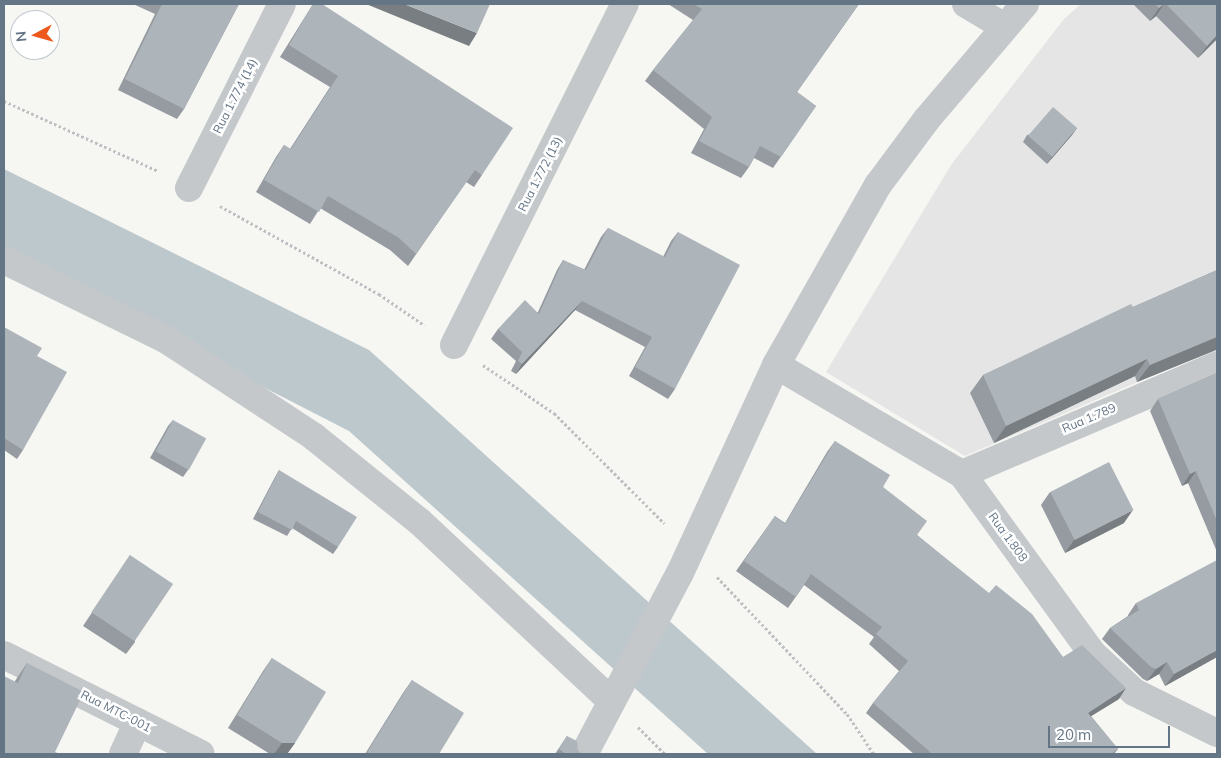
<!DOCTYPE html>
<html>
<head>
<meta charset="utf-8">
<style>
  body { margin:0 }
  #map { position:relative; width:1221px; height:758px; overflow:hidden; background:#f6f6f3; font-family:Mulish,sans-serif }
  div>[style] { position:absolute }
  .built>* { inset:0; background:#e4e5e4 }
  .water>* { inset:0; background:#bdc8cd }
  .path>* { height:3px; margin-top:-1.5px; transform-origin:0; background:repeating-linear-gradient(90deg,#bdc0c2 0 2.5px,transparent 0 5px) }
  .minor>* { height:28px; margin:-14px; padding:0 14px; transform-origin:14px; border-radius:14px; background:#c4c8cb }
  .wall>* { inset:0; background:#959ba0 }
  .shaded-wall>* { inset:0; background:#797e82 }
  .building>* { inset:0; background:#adb4ba; transform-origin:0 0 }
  span { translate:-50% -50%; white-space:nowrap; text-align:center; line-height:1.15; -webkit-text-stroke:5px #fff; paint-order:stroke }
  .street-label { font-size:12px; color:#647586 }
  .frame { position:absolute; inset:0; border:5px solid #647586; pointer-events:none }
  .north { position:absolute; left:10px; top:10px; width:50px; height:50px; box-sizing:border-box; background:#fff; border:1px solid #c1c8cf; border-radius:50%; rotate:264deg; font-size:14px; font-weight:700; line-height:20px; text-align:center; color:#647586 }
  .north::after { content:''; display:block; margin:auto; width:18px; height:22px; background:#ed581c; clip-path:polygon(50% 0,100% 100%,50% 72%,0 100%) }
  .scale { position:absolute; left:1048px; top:726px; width:122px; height:22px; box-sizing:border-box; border:2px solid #647586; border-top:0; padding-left:6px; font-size:15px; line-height:18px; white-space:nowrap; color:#647586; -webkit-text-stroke:4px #fff; paint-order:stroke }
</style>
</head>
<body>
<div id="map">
  <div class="built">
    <div style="clip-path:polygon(1081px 4px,1217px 4px,1217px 348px,965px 456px,826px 372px,951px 165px,1064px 19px)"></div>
  </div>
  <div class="water">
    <div style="clip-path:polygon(4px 169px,369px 350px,817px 754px,708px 754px,349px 431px,4px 254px)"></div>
  </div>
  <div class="path">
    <div style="left:4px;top:101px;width:169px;rotate:24.4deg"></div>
    <div style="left:220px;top:206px;width:182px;rotate:29deg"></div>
    <div style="left:379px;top:294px;width:55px;rotate:34.6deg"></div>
    <div style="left:483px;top:365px;width:86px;rotate:34.1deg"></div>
    <div style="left:554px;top:413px;width:156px;rotate:45deg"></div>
    <div style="left:717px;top:577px;width:189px;rotate:46.5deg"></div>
    <div style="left:847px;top:714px;width:48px;rotate:56deg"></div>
    <div style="left:638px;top:727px;width:38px;rotate:45deg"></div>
  </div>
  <div class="minor">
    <div style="left:966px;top:4px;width:43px;rotate:30.7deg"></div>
    <div style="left:189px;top:188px;width:206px;rotate:-63.2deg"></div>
    <div style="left:4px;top:260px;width:182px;rotate:26.1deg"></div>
    <div style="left:167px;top:340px;width:175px;rotate:33.3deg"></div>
    <div style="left:313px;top:436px;width:137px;rotate:38.8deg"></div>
    <div style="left:420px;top:522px;width:262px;rotate:43.1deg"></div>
    <div style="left:454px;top:345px;width:381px;rotate:-63.4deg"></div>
    <div style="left:776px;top:365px;width:216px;rotate:30.4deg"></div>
    <div style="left:962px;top:474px;width:223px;rotate:54deg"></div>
    <div style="left:1093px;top:654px;width:56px;rotate:42.8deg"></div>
    <div style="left:1134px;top:692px;width:93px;rotate:26.3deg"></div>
    <div style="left:962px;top:474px;width:277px;rotate:-23.1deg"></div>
    <div style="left:4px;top:655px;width:220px;rotate:26.7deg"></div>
    <div style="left:123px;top:754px;width:35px;rotate:-65deg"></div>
    <div style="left:584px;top:754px;width:205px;rotate:-62.1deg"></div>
    <div style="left:680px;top:573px;width:229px;rotate:-65.2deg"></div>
    <div style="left:776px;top:365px;width:207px;rotate:-60.5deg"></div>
    <div style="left:878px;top:185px;width:82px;rotate:-53.4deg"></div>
    <div style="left:927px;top:119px;width:151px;rotate:-49.6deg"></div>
  </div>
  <div class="wall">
    <div style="clip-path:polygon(133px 4px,239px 4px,184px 109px,177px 119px,118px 90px,155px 14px)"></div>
    <div style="clip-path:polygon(313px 4px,322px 4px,482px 175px,474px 187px,466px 182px,408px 266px,390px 250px,320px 208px,310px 224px,256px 192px,276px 157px,284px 145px,290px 149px,330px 87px,280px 57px)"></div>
    <div style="clip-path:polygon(668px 4px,859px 4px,797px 92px,816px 106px,773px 168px,754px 158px,749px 167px,741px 178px,691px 153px,704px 129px,645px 81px,653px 70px,693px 20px)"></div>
    <div style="clip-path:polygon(1133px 4px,1217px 4px,1217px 39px,1198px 58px,1156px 16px,1150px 21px)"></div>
    <div style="clip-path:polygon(1077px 128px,1072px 135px,1047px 164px,1023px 142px,1027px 135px)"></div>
    <div style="clip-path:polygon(608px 228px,663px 257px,671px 241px,678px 232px,675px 389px,668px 399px,629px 376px,645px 347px,575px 310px,516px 374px,511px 371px,516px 361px,491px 339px,498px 329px,538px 312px,557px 270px,563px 260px,584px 270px,601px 237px)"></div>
    <div style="clip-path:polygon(1217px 270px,1217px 348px,1216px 350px,1137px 382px,1135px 376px,994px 443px,970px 393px,983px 375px,1133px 307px)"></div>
    <div style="clip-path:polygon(4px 327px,37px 356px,23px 450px,17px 459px,4px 450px)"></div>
    <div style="clip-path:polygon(1217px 373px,1217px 552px,1188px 483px,1182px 486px,1150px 411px,1158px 399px)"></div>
    <div style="clip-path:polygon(173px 420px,188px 470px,183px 477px,150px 458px,168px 426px)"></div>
    <div style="clip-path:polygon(835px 441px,883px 487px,917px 535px,1063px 657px,1119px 699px,1091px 716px,1118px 749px,1114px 754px,914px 754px,866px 713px,873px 703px,899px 671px,869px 644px,874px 637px,804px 585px,788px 608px,736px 571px,775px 516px,785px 523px,827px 452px)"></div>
    <div style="clip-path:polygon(279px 470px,338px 547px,333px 554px,292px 528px,287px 536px,253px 519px,275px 477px)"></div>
    <div style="clip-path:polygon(1050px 492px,1124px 523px,1065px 553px,1041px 505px)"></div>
    <div style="clip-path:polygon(130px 555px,135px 642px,126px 654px,83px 626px)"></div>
    <div style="clip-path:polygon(1136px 603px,1217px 657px,1165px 686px,1159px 674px,1147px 681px,1143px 679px,1102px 639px,1110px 628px,1128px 616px,1128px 615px)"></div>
    <div style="clip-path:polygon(272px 658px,295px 743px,287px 754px,270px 754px,228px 728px,263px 671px)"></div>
    <div style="clip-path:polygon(27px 663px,55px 752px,4px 754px,15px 681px)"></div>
    <div style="clip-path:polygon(412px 680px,439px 754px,365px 754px,403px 693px)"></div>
    <div style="clip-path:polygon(567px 736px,578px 751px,582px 754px,555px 754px)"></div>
  </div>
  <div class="shaded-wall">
    <div style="clip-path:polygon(366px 4px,404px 4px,477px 33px,469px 46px)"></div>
    <div style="clip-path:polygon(1164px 4px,1156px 16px,1150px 21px,1159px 8px)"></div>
    <div style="clip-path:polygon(1217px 35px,1217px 39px,1198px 58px,1207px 46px)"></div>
    <div style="clip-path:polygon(1077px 128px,1072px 135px,1047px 164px,1052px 157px)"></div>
    <div style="clip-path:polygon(582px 301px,575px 310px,516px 374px,522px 364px)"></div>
    <div style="clip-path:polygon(1217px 334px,1217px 348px,1216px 350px,1137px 382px,1150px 365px)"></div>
    <div style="clip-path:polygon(1147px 359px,1135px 376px,994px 443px,1006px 426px)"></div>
    <div style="clip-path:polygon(1196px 471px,1188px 483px,1182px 486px,1190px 474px)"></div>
    <div style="clip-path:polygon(1133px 510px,1124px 523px,1065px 553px,1074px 540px)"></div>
    <div style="clip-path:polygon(1217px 650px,1217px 657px,1165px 686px,1174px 674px)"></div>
    <div style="clip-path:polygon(1167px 662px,1159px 674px,1147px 681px,1156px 669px)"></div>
    <div style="clip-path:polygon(1126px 688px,1119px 699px,1080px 723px,1088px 713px)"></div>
    <div style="clip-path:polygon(282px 743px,295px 743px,287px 754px,274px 754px)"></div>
  </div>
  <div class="building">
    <div style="clip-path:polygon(162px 4px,239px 4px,184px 109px,125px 79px)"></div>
    <div style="clip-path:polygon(313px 4px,322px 4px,513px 128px,482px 175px,475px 170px,416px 254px,399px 238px,328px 196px,319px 212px,264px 180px,284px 145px,291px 149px,338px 76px,289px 45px)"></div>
    <div style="clip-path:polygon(404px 4px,490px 4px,477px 33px)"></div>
    <div style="clip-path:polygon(694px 4px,859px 4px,797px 92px,816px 106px,781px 157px,760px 146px,749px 167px,699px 141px,712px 117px,653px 70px,702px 9px)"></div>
    <div style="clip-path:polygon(1155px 4px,1164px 4px,1159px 8px)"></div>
    <div style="clip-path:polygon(1166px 4px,1217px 4px,1217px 35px,1207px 46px)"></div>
    <div style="left:1053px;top:107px;width:32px;height:38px;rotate:41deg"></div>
    <div style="clip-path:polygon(608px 228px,665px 257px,678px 232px,740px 265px,675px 389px,635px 367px,652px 337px,582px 301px,522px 364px,518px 361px,522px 352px,498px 329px,525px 300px,539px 314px,563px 260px,586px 270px)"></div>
    <div style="clip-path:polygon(1217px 270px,1217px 337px,1150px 365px,1147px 359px,1006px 426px,983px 375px,1131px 304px,1133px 307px)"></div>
    <div style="clip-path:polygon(4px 327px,42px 348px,37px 356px,67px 372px,23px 450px,4px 438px)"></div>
    <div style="clip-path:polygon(1217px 373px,1217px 521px,1196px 471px,1190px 474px,1158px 399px)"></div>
    <div style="left:173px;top:420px;width:38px;height:36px;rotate:29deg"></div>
    <div style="clip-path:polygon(835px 441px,890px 475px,883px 487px,927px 521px,917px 535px,989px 593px,996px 585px,1032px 614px,1063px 657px,1082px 645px,1126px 688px,1088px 713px,1118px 749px,1111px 754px,931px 754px,928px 750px,873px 703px,908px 661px,876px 634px,882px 627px,811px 574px,796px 597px,744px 561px,775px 516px,785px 524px)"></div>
    <div style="left:1109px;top:462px;width:54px;height:66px;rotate:63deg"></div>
    <div style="clip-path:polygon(279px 470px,357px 517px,338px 547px,296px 521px,292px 530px,258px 512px)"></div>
    <div style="left:130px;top:555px;width:52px;height:69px;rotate:34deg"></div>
    <div style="clip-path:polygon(1217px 560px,1217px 650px,1174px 674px,1167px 662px,1156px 669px,1151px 667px,1110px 628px,1139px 610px,1136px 603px)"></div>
    <div style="clip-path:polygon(272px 658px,326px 692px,295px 743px,282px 743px,237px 715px)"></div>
    <div style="clip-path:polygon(27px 663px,84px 692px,55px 752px,60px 754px,4px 754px,4px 676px,18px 683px)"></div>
    <div style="clip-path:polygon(412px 680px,464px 713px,439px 754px,366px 754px)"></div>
    <div style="clip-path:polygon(567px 736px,577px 741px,578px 751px,582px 754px,566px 754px,559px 749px)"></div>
  </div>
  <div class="street-label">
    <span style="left:235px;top:96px;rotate:-63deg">Rua 1.774 (14)</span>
    <span style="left:540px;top:174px;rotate:-63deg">Rua 1.772 (13)</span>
    <span style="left:1089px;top:418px;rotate:-23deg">Rua 1.789</span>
    <span style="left:1008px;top:537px;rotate:54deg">Rua 1.808</span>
    <span style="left:116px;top:711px;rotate:27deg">Rua MTC-001</span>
  </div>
  <div class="frame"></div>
  <div class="north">N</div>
  <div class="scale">20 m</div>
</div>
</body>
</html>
